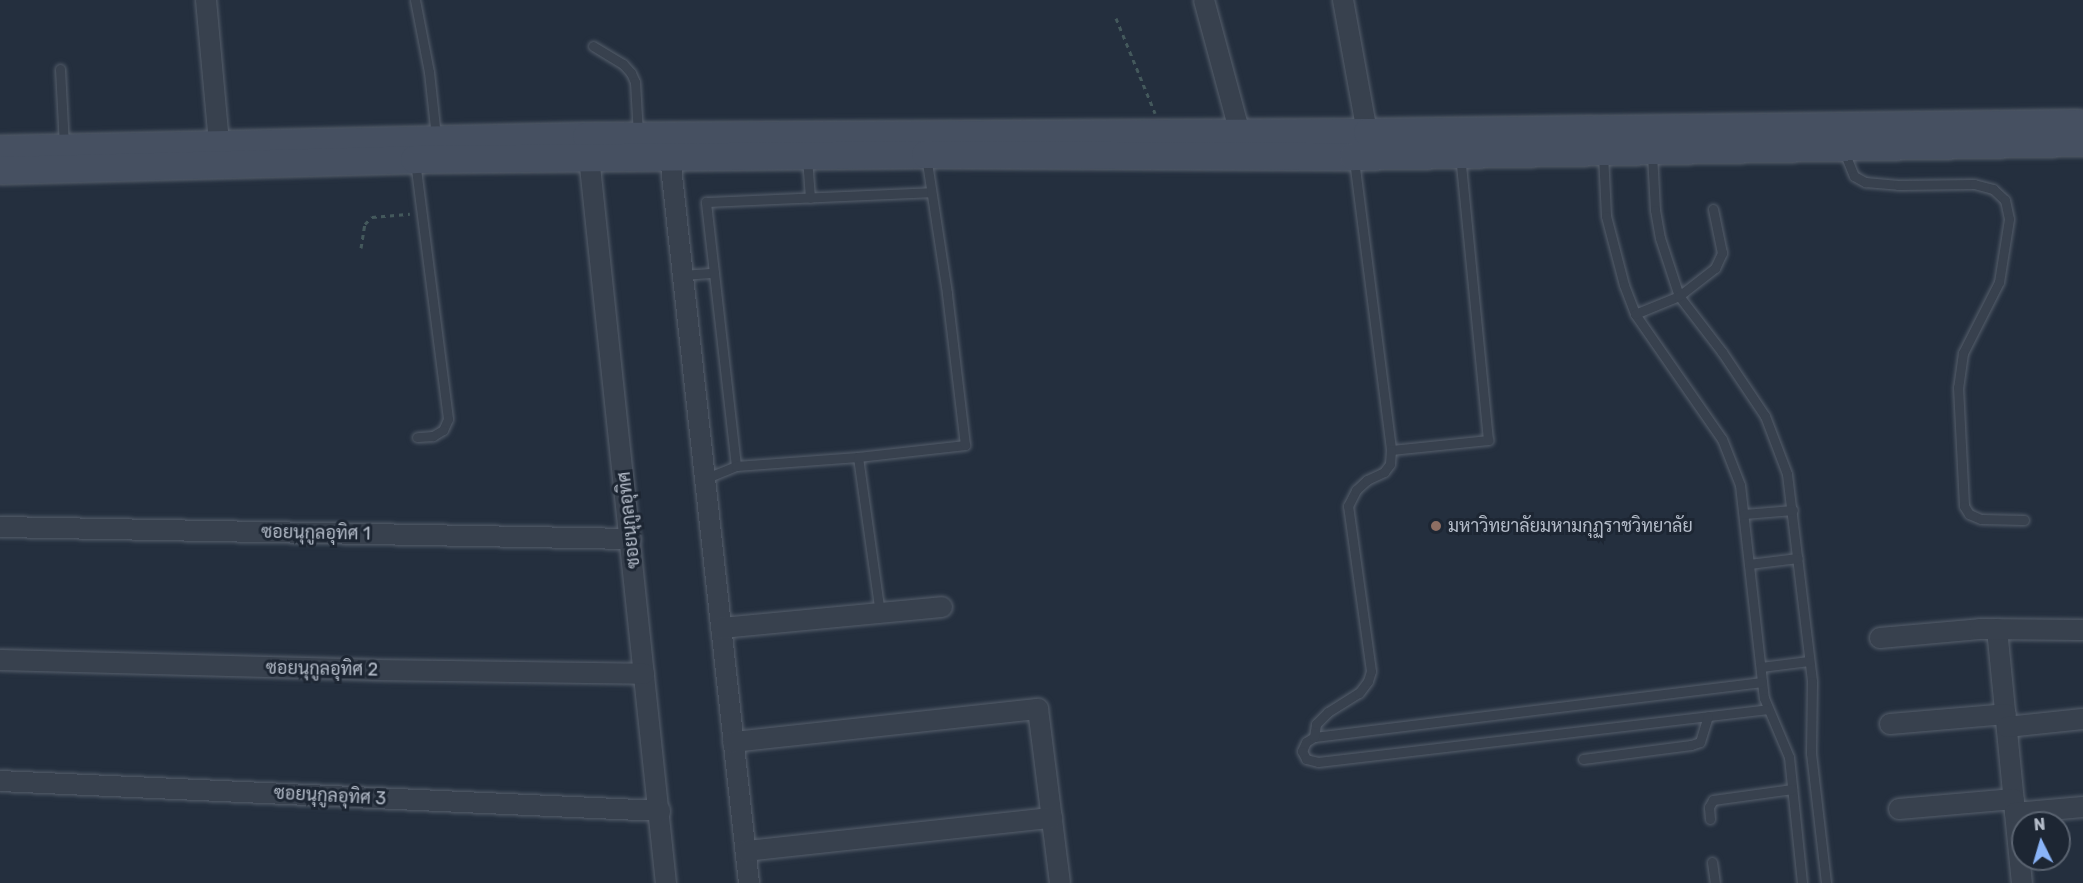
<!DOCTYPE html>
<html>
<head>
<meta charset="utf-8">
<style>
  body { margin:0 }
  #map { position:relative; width:2083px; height:883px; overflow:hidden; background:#242f3e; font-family:Rubik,Sarabun,sans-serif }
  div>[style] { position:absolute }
  .path>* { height:3px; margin-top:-1.5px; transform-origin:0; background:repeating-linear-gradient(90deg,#44595c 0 4.5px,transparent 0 9px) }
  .roads { filter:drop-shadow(0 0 2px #565f6c) drop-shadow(0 0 2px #565f6c) }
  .lane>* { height:9px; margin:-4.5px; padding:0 4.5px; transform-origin:4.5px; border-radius:4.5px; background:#38414e }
  .street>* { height:20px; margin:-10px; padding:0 10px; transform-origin:10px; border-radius:10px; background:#38414e }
  .secondary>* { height:27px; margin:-13.5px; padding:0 13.5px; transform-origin:13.5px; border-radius:13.5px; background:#465061 }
  .dots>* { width:16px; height:16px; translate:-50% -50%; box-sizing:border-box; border:3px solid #1d2633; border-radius:50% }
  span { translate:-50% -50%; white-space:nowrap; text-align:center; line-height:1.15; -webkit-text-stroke:6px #1d2633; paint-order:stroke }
  .street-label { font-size:18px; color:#b4bcc9 }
  .poi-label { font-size:18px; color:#b4bcc9 }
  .left { translate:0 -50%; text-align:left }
  .north { position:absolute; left:2011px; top:811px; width:60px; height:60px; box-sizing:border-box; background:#1d2633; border:2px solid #59626f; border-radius:50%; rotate:355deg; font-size:16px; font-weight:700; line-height:24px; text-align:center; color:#b4bcc9 }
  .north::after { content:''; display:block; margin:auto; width:21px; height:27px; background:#8ab4f8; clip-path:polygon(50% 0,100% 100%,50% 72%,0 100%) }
</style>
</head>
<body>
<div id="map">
  <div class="path">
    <div style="left:1116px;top:18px;width:103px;rotate:67.7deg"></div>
    <div style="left:361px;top:248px;width:24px;rotate:-81deg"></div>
    <div style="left:365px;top:224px;width:10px;rotate:-45deg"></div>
    <div style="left:372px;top:217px;width:38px;rotate:-5deg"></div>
  </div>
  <div class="roads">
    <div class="lane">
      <div style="left:415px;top:0;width:73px;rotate:79deg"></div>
      <div style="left:429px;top:72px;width:64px;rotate:83.8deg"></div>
      <div style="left:593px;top:46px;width:35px;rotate:31deg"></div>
      <div style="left:623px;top:64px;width:12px;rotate:48deg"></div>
      <div style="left:631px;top:73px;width:10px;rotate:66deg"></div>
      <div style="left:635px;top:82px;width:52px;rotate:86.7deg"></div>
      <div style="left:60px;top:69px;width:76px;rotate:87deg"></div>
      <div style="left:1843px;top:149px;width:29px;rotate:68deg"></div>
      <div style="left:1854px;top:176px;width:13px;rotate:29deg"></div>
      <div style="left:1865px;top:182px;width:33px;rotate:5deg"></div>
      <div style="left:1898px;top:185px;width:76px;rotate:-0.8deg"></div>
      <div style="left:1974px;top:184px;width:20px;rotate:15deg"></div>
      <div style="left:1993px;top:189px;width:16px;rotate:43deg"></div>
      <div style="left:2005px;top:200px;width:19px;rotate:78deg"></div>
      <div style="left:2009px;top:219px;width:64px;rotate:99deg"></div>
      <div style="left:1999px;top:282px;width:80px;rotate:116.9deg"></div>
      <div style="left:1963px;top:353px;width:34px;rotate:98deg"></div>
      <div style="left:1958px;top:387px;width:119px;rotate:87.1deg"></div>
      <div style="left:1964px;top:506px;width:9px;rotate:58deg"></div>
      <div style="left:1969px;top:514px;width:13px;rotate:23deg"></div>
      <div style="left:1981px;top:519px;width:43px;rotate:1.3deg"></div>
      <div style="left:1603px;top:154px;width:62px;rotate:87.2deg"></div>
      <div style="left:1606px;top:216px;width:71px;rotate:75.4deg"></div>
      <div style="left:1624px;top:285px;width:31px;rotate:69deg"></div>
      <div style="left:1635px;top:314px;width:152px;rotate:55.2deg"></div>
      <div style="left:1722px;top:439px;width:49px;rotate:68.6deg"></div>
      <div style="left:1740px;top:485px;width:214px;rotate:83.6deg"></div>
      <div style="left:1764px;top:698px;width:64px;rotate:67deg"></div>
      <div style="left:1789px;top:757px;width:127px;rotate:84.1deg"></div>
      <div style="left:1652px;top:154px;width:56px;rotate:86.9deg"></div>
      <div style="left:1655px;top:210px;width:28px;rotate:80deg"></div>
      <div style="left:1660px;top:238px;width:61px;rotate:71.9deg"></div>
      <div style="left:1679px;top:296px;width:71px;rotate:52.5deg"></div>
      <div style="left:1722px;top:352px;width:77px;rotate:56.1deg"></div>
      <div style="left:1765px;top:416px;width:62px;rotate:69.2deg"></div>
      <div style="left:1787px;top:474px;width:209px;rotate:83.1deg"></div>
      <div style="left:1812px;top:682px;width:71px;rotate:90.8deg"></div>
      <div style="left:1811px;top:753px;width:131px;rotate:83.4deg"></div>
      <div style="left:807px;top:158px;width:40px;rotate:85.7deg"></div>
      <div style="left:1354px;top:160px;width:292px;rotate:82.7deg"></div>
      <div style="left:1391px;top:450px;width:98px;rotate:-5.9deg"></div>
      <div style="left:1488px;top:440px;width:285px;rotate:-95.6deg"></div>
      <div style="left:415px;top:161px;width:260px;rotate:82.7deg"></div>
      <div style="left:448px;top:419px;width:12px;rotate:114deg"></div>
      <div style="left:443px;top:430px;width:12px;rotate:149deg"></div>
      <div style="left:433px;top:436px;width:16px;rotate:176deg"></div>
      <div style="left:682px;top:275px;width:32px;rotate:-4deg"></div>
      <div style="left:1635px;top:314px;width:48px;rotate:-22.2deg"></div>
      <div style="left:1679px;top:296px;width:46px;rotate:-37.9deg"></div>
      <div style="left:1715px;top:268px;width:17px;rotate:-65deg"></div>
      <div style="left:1722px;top:253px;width:45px;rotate:-101.6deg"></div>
      <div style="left:858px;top:457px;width:158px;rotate:82deg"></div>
      <div style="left:736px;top:466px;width:266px;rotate:-96.5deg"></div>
      <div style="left:706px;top:202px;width:225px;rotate:-2.5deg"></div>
      <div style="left:704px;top:479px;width:35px;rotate:-22deg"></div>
      <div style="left:736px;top:466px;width:122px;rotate:-4.2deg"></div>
      <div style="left:858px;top:457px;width:108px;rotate:-6.4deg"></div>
      <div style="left:965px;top:445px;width:153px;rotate:-96.8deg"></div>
      <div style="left:947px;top:293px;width:139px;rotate:-98.7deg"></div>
      <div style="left:1744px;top:514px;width:49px;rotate:-4.7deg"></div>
      <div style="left:1749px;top:564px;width:49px;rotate:-7deg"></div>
      <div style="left:1761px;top:667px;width:48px;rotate:-7.1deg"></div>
      <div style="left:1762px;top:682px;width:451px;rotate:173deg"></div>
      <div style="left:1314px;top:737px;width:9px;rotate:148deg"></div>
      <div style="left:1306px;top:742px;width:10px;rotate:114deg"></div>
      <div style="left:1302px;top:751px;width:9px;rotate:63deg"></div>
      <div style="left:1306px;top:759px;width:12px;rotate:14deg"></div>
      <div style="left:1318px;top:762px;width:451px;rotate:-6.7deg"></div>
      <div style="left:1314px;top:737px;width:13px;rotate:-81deg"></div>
      <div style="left:1316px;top:724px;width:17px;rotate:-45deg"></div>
      <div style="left:1328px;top:712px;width:36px;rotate:-32deg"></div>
      <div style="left:1359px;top:693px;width:15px;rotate:-53deg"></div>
      <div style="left:1368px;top:681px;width:10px;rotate:-73deg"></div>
      <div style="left:1371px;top:671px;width:167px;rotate:-97.9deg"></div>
      <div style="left:1348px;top:506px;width:18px;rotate:-63deg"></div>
      <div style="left:1356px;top:490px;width:15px;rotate:-42deg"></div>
      <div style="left:1367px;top:480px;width:19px;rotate:-25deg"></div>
      <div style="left:1384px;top:472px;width:10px;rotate:-53deg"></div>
      <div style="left:1390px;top:464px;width:14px;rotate:-86deg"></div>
      <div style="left:1583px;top:759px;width:109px;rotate:-7.4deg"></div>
      <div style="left:1691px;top:745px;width:9px;rotate:-18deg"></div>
      <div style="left:1700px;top:742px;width:27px;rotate:-73deg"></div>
      <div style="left:1710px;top:819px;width:12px;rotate:-95deg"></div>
      <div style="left:1709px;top:807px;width:8px;rotate:-60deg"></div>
      <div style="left:1713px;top:800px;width:80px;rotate:-7.9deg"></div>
      <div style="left:1712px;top:862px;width:21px;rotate:82deg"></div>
    </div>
    <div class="street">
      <div style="left:206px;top:0;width:143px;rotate:84.8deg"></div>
      <div style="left:1204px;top:0;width:138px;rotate:74.9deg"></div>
      <div style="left:1343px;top:0;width:134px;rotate:79.7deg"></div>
      <div style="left:589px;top:157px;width:730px;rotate:83.95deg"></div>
      <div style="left:670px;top:157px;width:730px;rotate:83.79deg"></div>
      <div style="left:0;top:527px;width:631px;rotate:1.09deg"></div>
      <div style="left:721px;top:628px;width:222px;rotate:-5.4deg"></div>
      <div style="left:1997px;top:629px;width:255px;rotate:84.4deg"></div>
      <div style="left:1880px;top:638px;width:100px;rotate:-5.1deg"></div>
      <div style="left:1980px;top:629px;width:103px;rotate:0.6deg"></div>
      <div style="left:0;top:660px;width:373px;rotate:1.5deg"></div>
      <div style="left:373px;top:670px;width:271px;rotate:0.8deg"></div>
      <div style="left:1890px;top:724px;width:116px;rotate:-4.9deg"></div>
      <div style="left:2007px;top:727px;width:76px;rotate:-6deg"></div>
      <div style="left:733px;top:742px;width:307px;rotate:-6.2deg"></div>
      <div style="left:1038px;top:709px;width:175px;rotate:82.8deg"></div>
      <div style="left:0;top:781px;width:661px;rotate:2.6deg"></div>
      <div style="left:1899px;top:809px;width:115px;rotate:-5deg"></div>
      <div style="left:2015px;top:813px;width:68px;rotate:-5deg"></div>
      <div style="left:746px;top:851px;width:308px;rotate:-6.2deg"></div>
    </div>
    <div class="secondary">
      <div style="left:0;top:149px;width:586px;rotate:-1.27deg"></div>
      <div style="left:586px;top:136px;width:781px;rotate:-0.29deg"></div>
      <div style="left:1367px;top:132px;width:711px;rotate:-0.73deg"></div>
      <div style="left:0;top:170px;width:414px;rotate:-1.5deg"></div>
      <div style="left:414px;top:159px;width:511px;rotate:-0.56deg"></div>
      <div style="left:925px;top:154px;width:428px;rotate:0.3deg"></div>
      <div style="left:1353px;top:156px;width:730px;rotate:-1.1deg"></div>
    </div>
  </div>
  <div class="dots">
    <div style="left:1436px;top:526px;background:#8d6e63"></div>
  </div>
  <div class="street-label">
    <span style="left:629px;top:520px;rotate:-96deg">ซอยนุกูลอุทิศ</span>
    <span style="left:316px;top:533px;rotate:1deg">ซอยนุกูลอุทิศ 1</span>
    <span style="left:322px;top:669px;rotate:1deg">ซอยนุกูลอุทิศ 2</span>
    <span style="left:330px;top:796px;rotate:3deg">ซอยนุกูลอุทิศ 3</span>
  </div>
  <div class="poi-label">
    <span class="left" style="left:1448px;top:526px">มหาวิทยาลัยมหามกุฏราชวิทยาลัย</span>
  </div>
  <div class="north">N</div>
</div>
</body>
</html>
